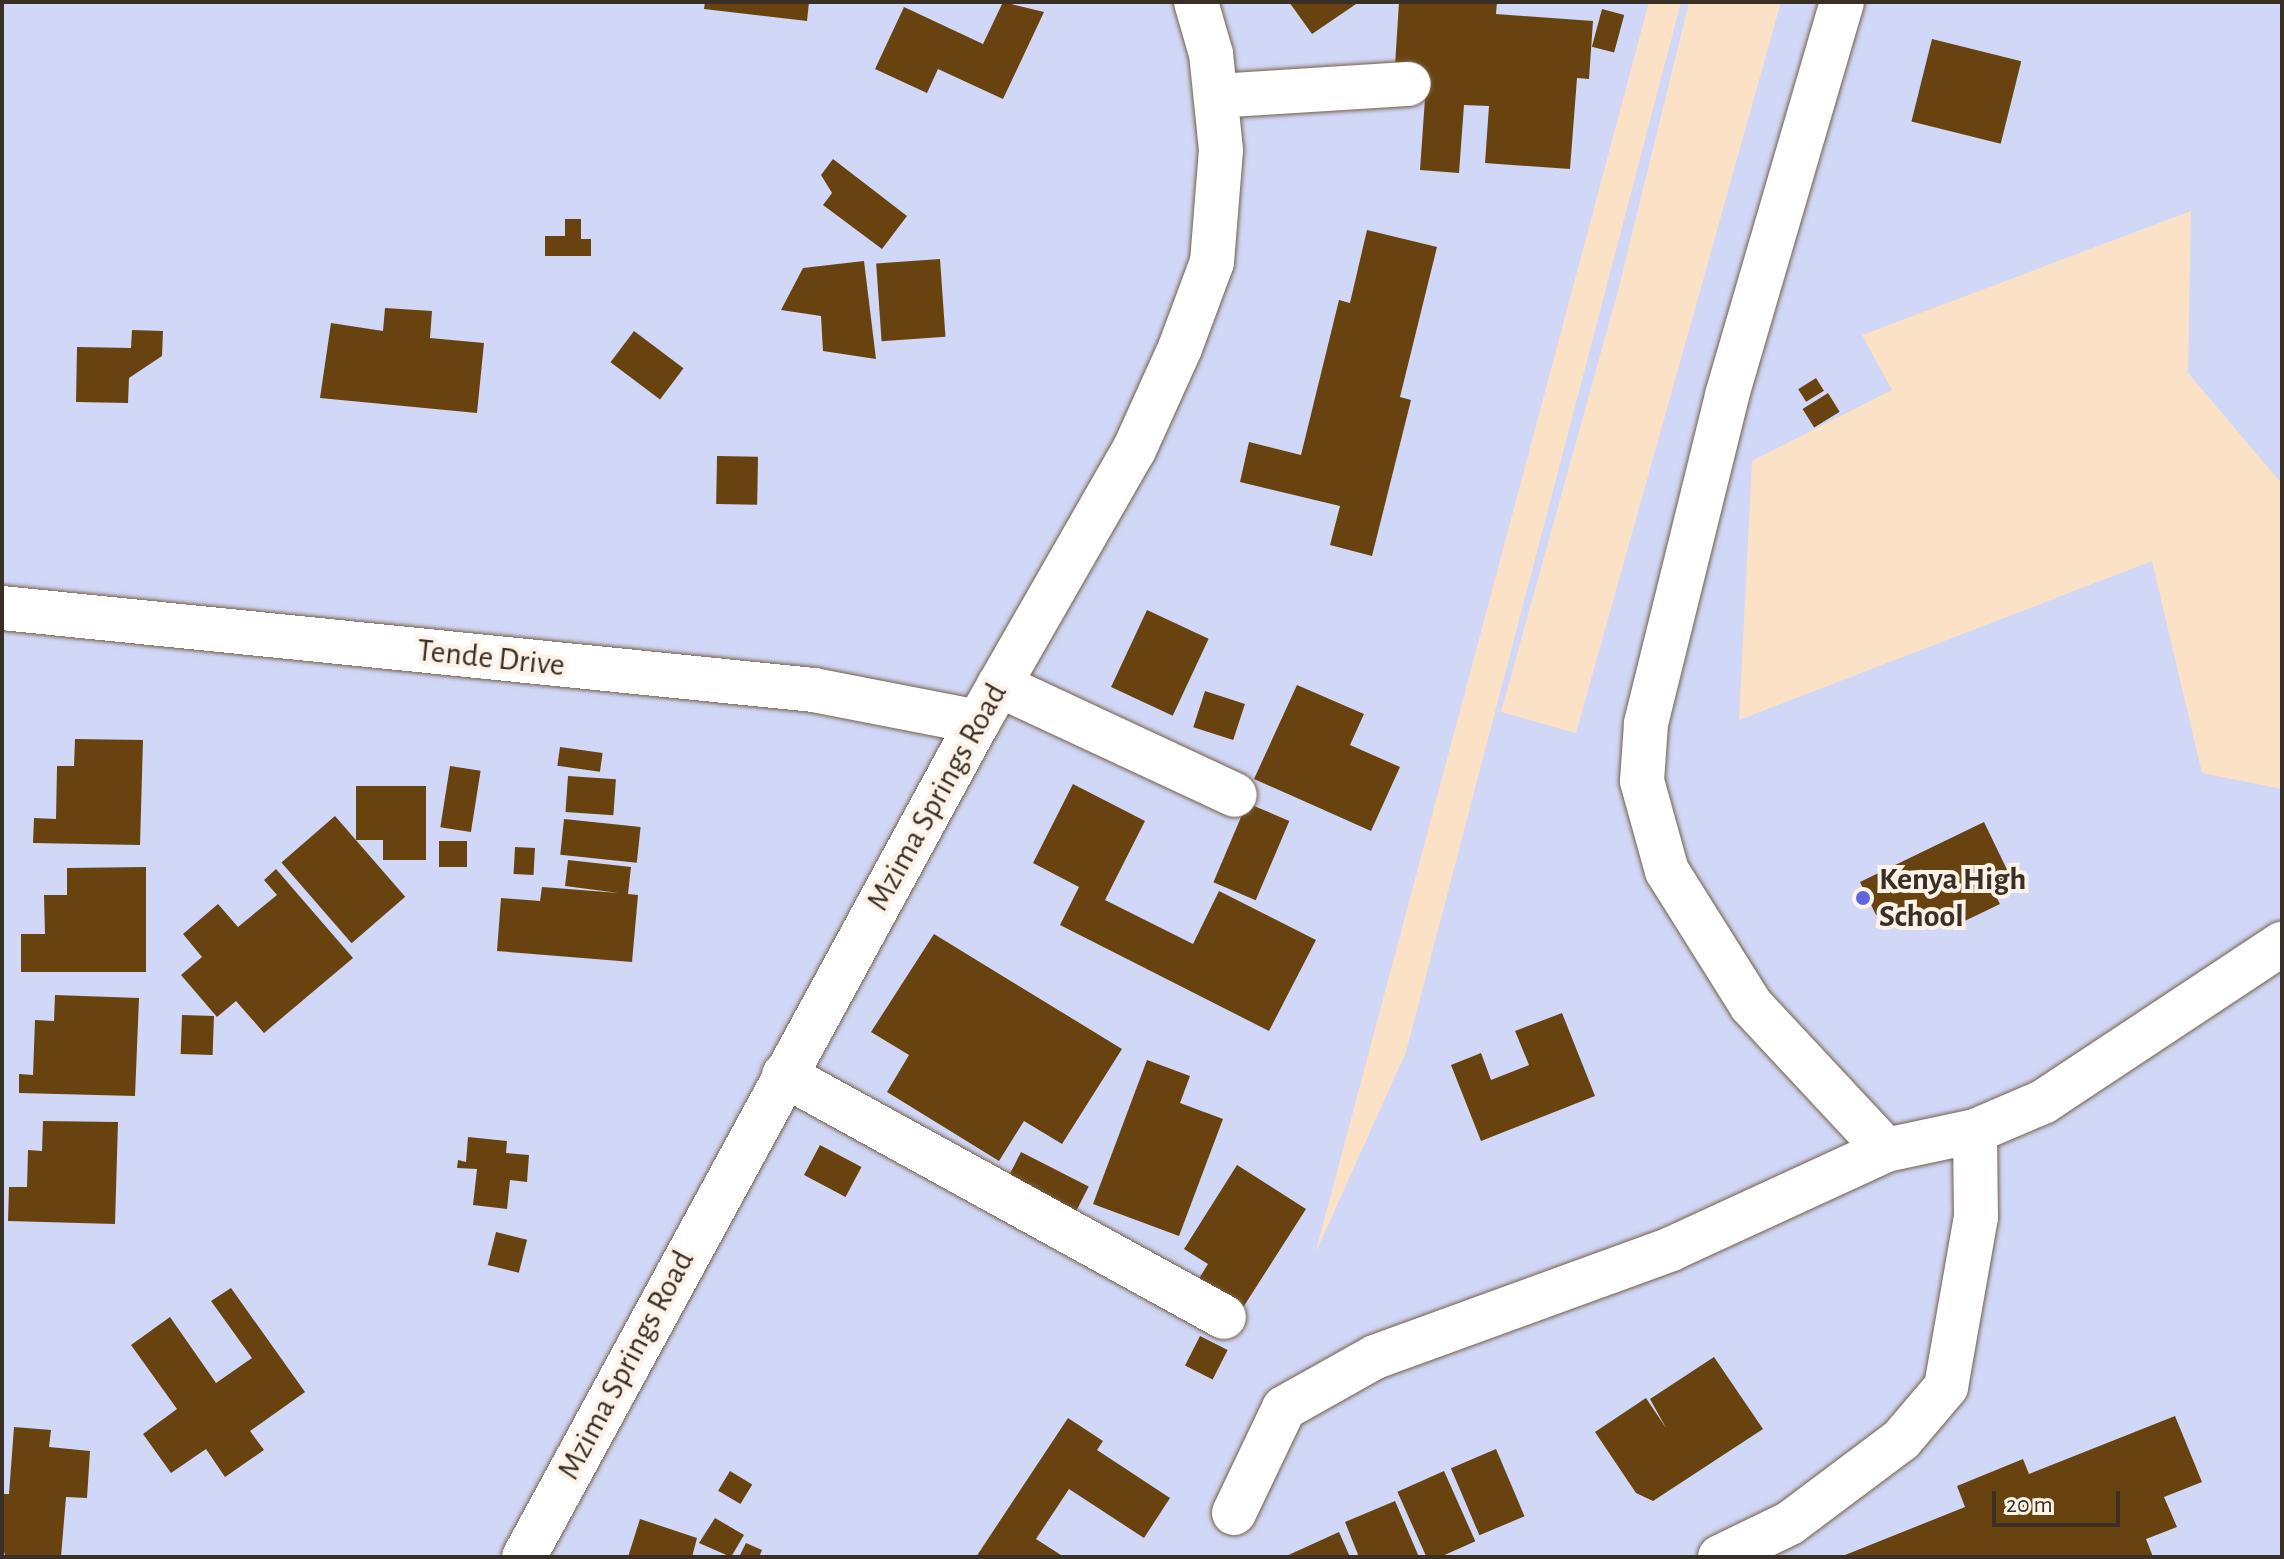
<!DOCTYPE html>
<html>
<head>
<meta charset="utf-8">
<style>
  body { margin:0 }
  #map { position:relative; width:2284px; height:1559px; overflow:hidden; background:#fbe2c7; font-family:"Alegreya Sans",sans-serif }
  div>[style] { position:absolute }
  .green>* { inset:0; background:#d1d7f6 }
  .building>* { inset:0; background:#69430f; transform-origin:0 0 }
  .roads { filter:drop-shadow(0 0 2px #756048) drop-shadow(0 0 2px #756048) }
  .minor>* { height:44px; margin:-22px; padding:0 22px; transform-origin:22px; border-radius:22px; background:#fff }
  .dots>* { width:22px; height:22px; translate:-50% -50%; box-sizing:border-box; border:4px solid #fcf2e7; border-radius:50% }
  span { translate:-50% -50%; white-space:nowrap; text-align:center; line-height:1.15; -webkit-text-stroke:8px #fcf2e7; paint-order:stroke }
  .street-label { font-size:32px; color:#392f25 }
  .poi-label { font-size:32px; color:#392f25; font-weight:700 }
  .left { translate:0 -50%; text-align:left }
  .frame { position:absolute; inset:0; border:4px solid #392f25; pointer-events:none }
  .scale { position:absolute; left:1992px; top:1491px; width:128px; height:36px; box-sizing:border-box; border:4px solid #392f25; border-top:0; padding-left:10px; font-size:24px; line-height:28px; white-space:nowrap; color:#392f25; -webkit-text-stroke:6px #fcf2e7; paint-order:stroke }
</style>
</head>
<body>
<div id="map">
  <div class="green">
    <div style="clip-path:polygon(2px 2px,1649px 2px,1315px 1254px,1406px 1052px,1681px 2px,1689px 2px,1618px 291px,1501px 712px,1576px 733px,1781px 2px,2282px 2px,2282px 484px,2188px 373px,2191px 211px,1862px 335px,1892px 390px,1752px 461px,1739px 720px,2152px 561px,2202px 773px,2282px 789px,2282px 1557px,2px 1557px)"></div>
  </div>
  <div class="building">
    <div style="clip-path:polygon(705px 2px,809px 2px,807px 21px,704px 9px)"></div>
    <div style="clip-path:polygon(1003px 2px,1044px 12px,1003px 99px,938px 69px,927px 93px,875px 69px,904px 7px,983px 44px)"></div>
    <div style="clip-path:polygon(1289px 2px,1359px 2px,1312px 34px)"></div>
    <div style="clip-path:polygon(1399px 2px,1497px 2px,1496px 14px,1593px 21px,1589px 79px,1577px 78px,1570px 169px,1485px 163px,1489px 106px,1464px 105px,1459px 173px,1420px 170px,1426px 84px,1394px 82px)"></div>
    <div style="left:1602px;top:9px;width:23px;height:39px;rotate:15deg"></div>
    <div style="left:1932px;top:39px;width:92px;height:85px;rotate:14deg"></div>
    <div style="clip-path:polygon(833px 159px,907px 216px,882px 249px,823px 205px,832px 193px,821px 175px)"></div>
    <div style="clip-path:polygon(565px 219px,581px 219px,581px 239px,591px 239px,591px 256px,545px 256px,545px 236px,565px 236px)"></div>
    <div style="clip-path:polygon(1367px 230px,1437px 247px,1400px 397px,1411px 400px,1372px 556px,1330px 545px,1340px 506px,1240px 482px,1249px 442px,1301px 455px,1339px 300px,1350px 303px)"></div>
    <div style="left:940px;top:259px;width:78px;height:64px;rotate:86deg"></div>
    <div style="clip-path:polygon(864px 261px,876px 359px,823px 351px,821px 316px,781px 310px,803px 268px)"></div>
    <div style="clip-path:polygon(385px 308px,432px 311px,430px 338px,484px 343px,477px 413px,320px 398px,331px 323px,383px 331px)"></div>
    <div style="clip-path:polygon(132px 330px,163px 331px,162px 356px,129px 378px,128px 403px,76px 402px,77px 347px,131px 348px)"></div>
    <div style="left:634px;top:331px;width:62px;height:39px;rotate:37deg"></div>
    <div style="left:1816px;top:378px;width:15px;height:21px;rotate:58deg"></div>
    <div style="left:1828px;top:393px;width:22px;height:30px;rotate:58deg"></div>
    <div style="left:717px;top:456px;width:41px;height:48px;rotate:1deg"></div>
    <div style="left:1147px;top:610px;width:68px;height:85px;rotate:25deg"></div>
    <div style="clip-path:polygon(1297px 685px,1364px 714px,1350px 745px,1400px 767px,1371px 831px,1254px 779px)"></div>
    <div style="left:1205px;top:691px;width:42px;height:38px;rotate:18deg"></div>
    <div style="clip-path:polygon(75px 739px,143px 740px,140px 845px,33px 843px,34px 818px,56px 819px,57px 766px,74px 766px)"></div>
    <div style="left:560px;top:747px;width:43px;height:19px;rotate:8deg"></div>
    <div style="left:450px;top:766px;width:31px;height:62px;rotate:9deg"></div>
    <div style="left:568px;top:776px;width:48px;height:36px;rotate:4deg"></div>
    <div style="clip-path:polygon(1073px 784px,1145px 821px,1105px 900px,1193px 944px,1219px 891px,1316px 940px,1269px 1031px,1060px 925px,1079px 887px,1033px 863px)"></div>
    <div style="clip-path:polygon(356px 786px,426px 786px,426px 860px,383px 860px,383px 840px,356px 840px)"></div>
    <div style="left:1247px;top:803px;width:46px;height:86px;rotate:23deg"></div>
    <div style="left:335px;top:816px;width:107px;height:71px;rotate:49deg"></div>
    <div style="left:564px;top:819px;width:77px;height:36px;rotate:6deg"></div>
    <div style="clip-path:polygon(1984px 822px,2012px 880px,1992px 889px,2000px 904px,1946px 930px,1939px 916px,1912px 929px,1911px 912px,1897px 919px,1891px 907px,1876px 915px,1860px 882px)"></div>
    <div style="left:439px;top:841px;width:28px;height:26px"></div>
    <div style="left:515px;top:847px;width:20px;height:27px;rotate:3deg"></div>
    <div style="clip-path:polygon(568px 860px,631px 867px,628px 894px,638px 895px,632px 962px,497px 951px,501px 898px,540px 901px,542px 887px,619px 893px,565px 886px)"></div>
    <div style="clip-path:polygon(146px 867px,146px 972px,21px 972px,21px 934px,45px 934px,44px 895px,67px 895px,67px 868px)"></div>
    <div style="clip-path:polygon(276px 869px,353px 958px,264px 1033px,236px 1001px,217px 1017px,181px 975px,202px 957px,183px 934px,218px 904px,238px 927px,277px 895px,264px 880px)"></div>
    <div style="clip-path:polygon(934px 934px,1122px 1049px,1062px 1144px,1024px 1121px,999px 1161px,887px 1092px,909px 1055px,871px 1032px)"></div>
    <div style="clip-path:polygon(55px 995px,139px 998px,135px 1096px,19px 1093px,19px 1074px,33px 1075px,35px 1020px,54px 1021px)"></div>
    <div style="clip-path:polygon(1562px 1013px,1595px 1096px,1481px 1141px,1451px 1065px,1481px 1053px,1491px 1080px,1529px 1065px,1515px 1031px)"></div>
    <div style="left:182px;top:1015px;width:32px;height:39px;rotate:2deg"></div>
    <div style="clip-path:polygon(1147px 1060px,1190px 1076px,1180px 1103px,1223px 1119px,1179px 1236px,1093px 1204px)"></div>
    <div style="clip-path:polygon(43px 1121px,118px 1122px,115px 1224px,8px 1221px,9px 1187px,27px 1187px,28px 1150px,42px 1151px)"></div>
    <div style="clip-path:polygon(468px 1137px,507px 1141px,506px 1153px,529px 1155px,527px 1182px,510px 1180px,507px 1209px,473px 1205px,477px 1169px,457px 1168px,458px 1160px,466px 1162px)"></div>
    <div style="left:820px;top:1145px;width:47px;height:34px;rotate:28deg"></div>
    <div style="left:1021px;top:1152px;width:76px;height:28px;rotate:27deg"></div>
    <div style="clip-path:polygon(1237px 1165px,1306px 1209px,1235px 1320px,1190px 1293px,1208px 1264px,1184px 1249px)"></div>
    <div style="left:496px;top:1232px;width:32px;height:34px;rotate:14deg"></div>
    <div style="clip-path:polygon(231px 1288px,305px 1392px,250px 1431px,264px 1450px,225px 1477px,206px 1449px,171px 1473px,143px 1434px,177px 1409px,131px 1345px,170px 1317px,216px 1383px,252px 1358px,211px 1301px)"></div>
    <div style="left:1200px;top:1336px;width:31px;height:33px;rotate:27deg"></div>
    <div style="clip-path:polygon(1714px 1357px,1763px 1429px,1653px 1501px,1636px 1493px,1595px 1432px,1646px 1398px,1666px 1428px,1650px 1399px)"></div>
    <div style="clip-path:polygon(2175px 1416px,2202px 1482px,2164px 1497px,2177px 1527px,2146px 1539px,2153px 1557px,1840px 1557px,1965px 1507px,1957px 1486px,2023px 1459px,2029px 1474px)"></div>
    <div style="clip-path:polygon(1068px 1418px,1103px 1441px,1097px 1450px,1170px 1498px,1144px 1538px,1069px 1489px,1036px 1539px,1064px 1557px,976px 1557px)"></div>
    <div style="clip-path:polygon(14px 1427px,51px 1430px,49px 1447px,90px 1451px,87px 1498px,66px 1497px,61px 1557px,6px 1557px,2px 1547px,2px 1494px,9px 1494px)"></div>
    <div style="left:1496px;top:1449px;width:73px;height:49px;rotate:67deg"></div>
    <div style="left:730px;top:1471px;width:26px;height:23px;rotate:31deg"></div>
    <div style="left:1444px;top:1471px;width:77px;height:51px;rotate:66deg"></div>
    <div style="clip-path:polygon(1395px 1501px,1419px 1557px,1359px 1557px,1345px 1522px)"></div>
    <div style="clip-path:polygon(715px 1518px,744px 1535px,731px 1557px,699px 1543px)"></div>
    <div style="clip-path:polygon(640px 1519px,697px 1538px,692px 1557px,628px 1557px)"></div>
    <div style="clip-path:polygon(1339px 1532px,1350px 1557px,1284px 1557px)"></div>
    <div style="clip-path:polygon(746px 1543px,762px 1550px,759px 1557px,739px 1557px)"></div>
  </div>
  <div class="roads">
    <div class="minor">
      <div style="left:1842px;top:2px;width:410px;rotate:106.3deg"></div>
      <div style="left:1727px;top:396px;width:338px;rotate:103.9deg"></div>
      <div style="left:1646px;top:724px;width:57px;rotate:94deg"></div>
      <div style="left:1642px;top:781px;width:93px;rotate:74.5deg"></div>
      <div style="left:1667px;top:871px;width:158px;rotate:57.9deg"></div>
      <div style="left:1751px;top:1005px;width:198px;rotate:47deg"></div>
      <div style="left:1216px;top:96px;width:193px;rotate:-3.6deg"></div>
      <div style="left:2px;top:608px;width:816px;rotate:5.77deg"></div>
      <div style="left:814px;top:690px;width:167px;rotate:11deg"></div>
      <div style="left:999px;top:685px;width:260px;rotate:25deg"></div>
      <div style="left:784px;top:1075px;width:502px;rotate:28.81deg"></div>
      <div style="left:1234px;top:1513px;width:116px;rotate:-64.5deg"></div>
      <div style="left:1284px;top:1408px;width:104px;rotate:-29.3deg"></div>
      <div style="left:1375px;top:1357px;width:315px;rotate:-20deg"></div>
      <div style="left:1671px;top:1249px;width:237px;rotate:-24.7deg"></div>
      <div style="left:1886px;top:1150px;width:91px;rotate:-12.1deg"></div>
      <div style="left:524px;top:1557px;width:950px;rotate:-61.47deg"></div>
      <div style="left:978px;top:722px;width:314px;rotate:-60.2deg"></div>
      <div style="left:1134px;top:450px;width:112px;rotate:-65.7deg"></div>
      <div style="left:1180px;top:348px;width:92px;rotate:-69.6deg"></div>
      <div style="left:1212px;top:262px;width:112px;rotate:-85.4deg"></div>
      <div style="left:1221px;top:150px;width:97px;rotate:-95.9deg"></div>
      <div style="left:1211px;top:54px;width:54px;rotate:-106.1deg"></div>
      <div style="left:1720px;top:1557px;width:78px;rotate:-25.9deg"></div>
      <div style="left:1790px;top:1523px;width:139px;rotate:-36.8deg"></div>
      <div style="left:1901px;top:1440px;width:70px;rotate:-49.7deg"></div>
      <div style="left:1946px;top:1387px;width:173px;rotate:-80deg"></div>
      <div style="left:1976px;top:1217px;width:86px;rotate:-90.7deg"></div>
      <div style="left:1975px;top:1131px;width:74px;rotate:-23.1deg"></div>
      <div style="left:2043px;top:1102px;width:287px;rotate:-33.5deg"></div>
    </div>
  </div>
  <div class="dots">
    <div style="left:1863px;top:898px;background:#6066de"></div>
  </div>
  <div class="street-label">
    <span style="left:491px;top:658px;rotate:6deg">Tende Drive</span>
    <span style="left:937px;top:797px;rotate:-61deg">Mzima Springs Road</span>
    <span style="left:626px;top:1365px;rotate:-62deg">Mzima Springs Road</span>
  </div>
  <div class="poi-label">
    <span class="left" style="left:1879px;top:898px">Kenya High<br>School</span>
  </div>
  <div class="frame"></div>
  <div class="scale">20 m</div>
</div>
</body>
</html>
